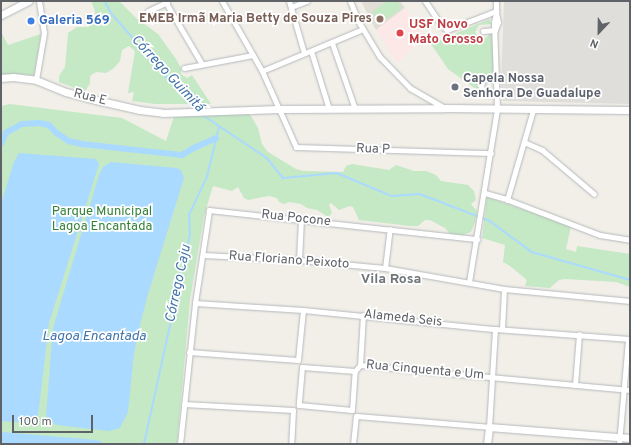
<!DOCTYPE html>
<html>
<head>
<meta charset="utf-8">
<style>
  body { margin:0 }
  #map { position:relative; width:631px; height:445px; overflow:hidden; background:#f1efe8; font-family:Overpass,sans-serif }
  div>[style] { position:absolute }
  .industrial>* { inset:0; background:#e0deda }
  .education>* { inset:0; background:#e1ded6 }
  .medical>* { inset:0; background:#fce8e6 }
  .green>* { inset:0; background:#c5e8c5 }
  .water>* { inset:0; background:#aadaff }
  .stream>* { height:1.5px; margin:-0.75px; padding:0 0.75px; transform-origin:0.75px; border-radius:0.75px; background:#aadaff }
  .canal>* { height:5.5px; margin:-2.75px; padding:0 2.75px; transform-origin:2.75px; border-radius:2.75px; background:#aadaff }
  .roads { filter:drop-shadow(0 0 1px #b5b8bc) drop-shadow(0 0 1px #b5b8bc) }
  .street>* { height:5px; margin:-2.5px; padding:0 2.5px; transform-origin:2.5px; border-radius:2.5px; background:#fff }
  .secondary>* { height:7px; margin:-3.5px; padding:0 3.5px; transform-origin:3.5px; border-radius:3.5px; background:#fff }
  .dots>* { width:11px; height:11px; translate:-50% -50%; box-sizing:border-box; border:2px solid #fff; border-radius:50% }
  span { translate:-50% -50%; white-space:nowrap; text-align:center; line-height:1.15; -webkit-text-stroke:3.5px #fff; paint-order:stroke }
  .education-label { font-size:13px; color:#785e54; font-weight:700 }
  .right { translate:-100% -50%; text-align:right }
  .shop-label { font-size:13px; color:#366cbe; font-weight:700 }
  .left { translate:0 -50%; text-align:left }
  .health-label { font-size:13px; color:#be3a42; font-weight:700 }
  .worship-label { font-size:13px; color:#5b616d; font-weight:700 }
  .street-label { font-size:13px; color:#5f6368 }
  .park-label { font-size:13px; color:#348238 }
  .water-label { font-size:14px; color:#4174aa; font-style:italic }
  .neighbourhood-label { font-size:14px; color:#70757a; font-weight:700 }
  .frame { position:absolute; inset:0; border:2px solid #5f6368; pointer-events:none }
  .north { position:absolute; left:579px; top:12px; width:40px; height:40px; -webkit-text-stroke:3px #fff; paint-order:stroke; rotate:202deg; font-size:11px; font-weight:700; line-height:16px; text-align:center; color:#5f6368 }
  .north::after { content:''; display:block; margin:auto; width:14px; height:18px; background:#5f6368; clip-path:polygon(50% 0,100% 100%,50% 72%,0 100%) }
  .scale { position:absolute; left:12px; top:415px; width:81px; height:18px; box-sizing:border-box; border:2px solid #5f6368; border-top:0; padding-left:5px; font-size:12px; line-height:14px; white-space:nowrap; color:#5f6368; -webkit-text-stroke:3px #fff; paint-order:stroke }
</style>
</head>
<body>
<div id="map">
  <div class="industrial">
    <div style="clip-path:polygon(504px 1px,630px 1px,630px 104px,503px 101px,501px 84px)"></div>
  </div>
  <div class="education">
    <div style="clip-path:polygon(361px 1px,400px 1px,405px 8px,376px 30px)"></div>
  </div>
  <div class="medical">
    <div style="clip-path:polygon(405px 8px,426px 36px,397px 63px,376px 30px)"></div>
  </div>
  <div class="green">
    <div style="clip-path:polygon(91px 1px,119px 1px,136px 18px,158px 34px,176px 59px,181px 68px,181px 74px,187px 78px,192px 75px,211px 104px,155px 104px,132px 101px,134px 92px,128px 93px,135px 51px,129px 46px,122px 50px,120px 61px,114px 68px,106px 73px,96px 72px,90px 76px,90px 83px,85px 92px,59px 82px,59px 76px,65px 67px,68px 33px,77px 27px,88px 27px,94px 22px,95px 11px)"></div>
    <div style="clip-path:polygon(387px 1px,397px 1px,402px 8px,380px 24px,372px 12px)"></div>
    <div style="clip-path:polygon(490px 19px,490px 22px,493px 22px,492px 24px,479px 25px,475px 32px,479px 38px,483px 39px,487px 37px,492px 30px,494px 74px,483px 80px,483px 94px,487px 97px,448px 69px,431px 44px)"></div>
    <div style="clip-path:polygon(1px 32px,8px 45px,41px 34px,34px 75px,1px 74px)"></div>
    <div style="clip-path:polygon(10px 104px,122px 118px,166px 141px,174px 116px,247px 113px,251px 116px,258px 128px,262px 144px,268px 152px,296px 169px,303px 171px,343px 172px,346px 166px,352px 164px,389px 170px,396px 165px,414px 171px,426px 171px,436px 175px,441px 181px,468px 185px,474px 191px,476px 200px,471px 204px,477px 211px,475px 222px,471px 232px,460px 236px,449px 233px,445px 228px,430px 220px,425px 220px,418px 226px,410px 226px,359px 220px,353px 207px,350px 206px,339px 210px,331px 203px,329px 205px,332px 213px,328px 217px,317px 210px,307px 208px,301px 204px,289px 202px,284px 204px,279px 202px,277px 198px,269px 196px,248px 200px,244px 198px,238px 187px,232px 191px,213px 186px,204px 216px,190px 300px,177px 444px,1px 444px,1px 106px)"></div>
    <div style="clip-path:polygon(487px 197px,571px 226px,566px 249px,576px 252px,577px 246px,630px 254px,630px 287px,616px 282px,565px 279px,559px 280px,550px 288px,525px 286px,527px 280px,510px 266px,503px 262px,505px 245px,482px 238px)"></div>
  </div>
  <div class="water">
    <div style="clip-path:polygon(19px 153px,96px 159px,99px 164px,49px 323px,38px 416px,31px 423px,1px 421px,1px 204px,14px 162px)"></div>
    <div style="clip-path:polygon(111px 162px,176px 168px,181px 170px,184px 178px,148px 294px,140px 325px,134px 353px,128px 412px,120px 428px,109px 431px,57px 425px,50px 421px,46px 416px,53px 328px,99px 175px,103px 167px)"></div>
    <div style="clip-path:polygon(1px 432px,96px 440px,101px 441px,102px 444px,1px 444px)"></div>
  </div>
  <div class="stream">
    <div style="left:105px;top:1px;width:15px;rotate:62deg"></div>
    <div style="left:112px;top:14px;width:126px;rotate:48.9deg"></div>
    <div style="left:203px;top:115px;width:77px;rotate:33.9deg"></div>
    <div style="left:267px;top:158px;width:26px;rotate:51deg"></div>
    <div style="left:283px;top:178px;width:54px;rotate:-5.3deg"></div>
    <div style="left:337px;top:173px;width:60px;rotate:22.7deg"></div>
    <div style="left:392px;top:196px;width:28px;rotate:-4deg"></div>
    <div style="left:420px;top:194px;width:75px;rotate:21.1deg"></div>
    <div style="left:490px;top:221px;width:52px;rotate:36.4deg"></div>
    <div style="left:532px;top:252px;width:102px;rotate:15.9deg"></div>
    <div style="left:144px;top:444px;width:215px;rotate:-77.6deg"></div>
    <div style="left:190px;top:234px;width:19px;rotate:-93deg"></div>
    <div style="left:189px;top:215px;width:42px;rotate:-64.7deg"></div>
    <div style="left:207px;top:177px;width:51px;rotate:-76.5deg"></div>
  </div>
  <div class="canal">
    <div style="left:1px;top:144px;width:12px;rotate:-66deg"></div>
    <div style="left:6px;top:133px;width:18px;rotate:-29deg"></div>
    <div style="left:22px;top:124px;width:17px;rotate:-3deg"></div>
    <div style="left:39px;top:123px;width:10px;rotate:11deg"></div>
    <div style="left:49px;top:125px;width:11px;rotate:45deg"></div>
    <div style="left:57px;top:133px;width:14px;rotate:34deg"></div>
    <div style="left:69px;top:141px;width:13px;rotate:13deg"></div>
    <div style="left:82px;top:144px;width:101px;rotate:6.3deg"></div>
    <div style="left:182px;top:155px;width:14px;rotate:-30deg"></div>
    <div style="left:194px;top:148px;width:24px;rotate:-24deg"></div>
  </div>
  <div class="roads">
    <div class="street">
      <div style="left:222px;top:1px;width:81px;rotate:60.3deg"></div>
      <div style="left:262px;top:71px;width:83px;rotate:65.9deg"></div>
      <div style="left:296px;top:147px;width:195px;rotate:1.8deg"></div>
      <div style="left:289px;top:1px;width:54px;rotate:73.9deg"></div>
      <div style="left:350px;top:1px;width:25px;rotate:67deg"></div>
      <div style="left:360px;top:24px;width:39px;rotate:59deg"></div>
      <div style="left:380px;top:57px;width:43px;rotate:45.9deg"></div>
      <div style="left:410px;top:88px;width:39px;rotate:30deg"></div>
      <div style="left:425px;top:1px;width:29px;rotate:56deg"></div>
      <div style="left:441px;top:25px;width:8px;rotate:40deg"></div>
      <div style="left:447px;top:30px;width:53px;rotate:-21.2deg"></div>
      <div style="left:166px;top:3px;width:71px;rotate:59.5deg"></div>
      <div style="left:291px;top:7px;width:17px;rotate:-21deg"></div>
      <div style="left:148px;top:11px;width:21px;rotate:-25deg"></div>
      <div style="left:496px;top:13px;width:12px;rotate:-90deg"></div>
      <div style="left:483px;top:31px;width:12px;rotate:-5deg"></div>
      <div style="left:332px;top:43px;width:70px;rotate:70.8deg"></div>
      <div style="left:311px;top:51px;width:61px;rotate:72.8deg"></div>
      <div style="left:184px;top:68px;width:70px;rotate:-10.7deg"></div>
      <div style="left:262px;top:71px;width:109px;rotate:-22.6deg"></div>
      <div style="left:36px;top:80px;width:48px;rotate:-80.3deg"></div>
      <div style="left:44px;top:33px;width:32px;rotate:-99deg"></div>
      <div style="left:497px;top:80px;width:11px;rotate:-170deg"></div>
      <div style="left:486px;top:78px;width:6px;rotate:135deg"></div>
      <div style="left:482px;top:82px;width:5px;rotate:101deg"></div>
      <div style="left:481px;top:87px;width:9px;rotate:54deg"></div>
      <div style="left:486px;top:94px;width:11px"></div>
      <div style="left:524px;top:142px;width:20px;rotate:24deg"></div>
      <div style="left:542px;top:150px;width:68px;rotate:40.2deg"></div>
      <div style="left:485px;top:193px;width:19px;rotate:16deg"></div>
      <div style="left:503px;top:198px;width:104px;rotate:20.9deg"></div>
      <div style="left:600px;top:235px;width:30px;rotate:9deg"></div>
      <div style="left:507px;top:200px;width:94px;rotate:-73.9deg"></div>
      <div style="left:204px;top:255px;width:95px;rotate:3deg"></div>
      <div style="left:299px;top:260px;width:86px;rotate:5.3deg"></div>
      <div style="left:385px;top:268px;width:121px;rotate:10deg"></div>
      <div style="left:504px;top:289px;width:127px;rotate:5.4deg"></div>
      <div style="left:299px;top:260px;width:41px;rotate:-87.2deg"></div>
      <div style="left:385px;top:268px;width:39px;rotate:-83deg"></div>
      <div style="left:469px;top:282px;width:175px;rotate:-80.8deg"></div>
      <div style="left:497px;top:109px;width:87px;rotate:-92deg"></div>
      <div style="left:494px;top:22px;width:9px;rotate:-77deg"></div>
      <div style="left:496px;top:13px;width:9px;rotate:77deg"></div>
      <div style="left:498px;top:22px;width:9px;rotate:111deg"></div>
      <div style="left:195px;top:303px;width:108px;rotate:3.7deg"></div>
      <div style="left:303px;top:310px;width:193px;rotate:5.7deg"></div>
      <div style="left:495px;top:329px;width:135px;rotate:4.2deg"></div>
      <div style="left:363px;top:315px;width:50px;rotate:93.4deg"></div>
      <div style="left:360px;top:365px;width:271px;rotate:5.3deg"></div>
      <div style="left:502px;top:329px;width:40px;rotate:-87.1deg"></div>
      <div style="left:189px;top:352px;width:109px;rotate:4.2deg"></div>
      <div style="left:298px;top:360px;width:50px;rotate:-84.3deg"></div>
      <div style="left:355px;top:371px;width:53px;rotate:-175.7deg"></div>
      <div style="left:302px;top:367px;width:38px;rotate:95deg"></div>
      <div style="left:299px;top:405px;width:53px;rotate:5.4deg"></div>
      <div style="left:352px;top:410px;width:39px;rotate:-86deg"></div>
      <div style="left:355px;top:371px;width:8px;rotate:-50deg"></div>
      <div style="left:575px;top:385px;width:51px;rotate:-85.5deg"></div>
      <div style="left:184px;top:404px;width:109px;rotate:3.2deg"></div>
      <div style="left:293px;top:410px;width:34px;rotate:93deg"></div>
      <div style="left:180px;top:444px;width:142px;rotate:-83.9deg"></div>
      <div style="left:195px;top:303px;width:94px;rotate:-81.4deg"></div>
      <div style="left:209px;top:210px;width:270px;rotate:6.2deg"></div>
      <div style="left:353px;top:444px;width:28px;rotate:-84deg"></div>
      <div style="left:356px;top:416px;width:133px;rotate:4.7deg"></div>
      <div style="left:489px;top:427px;width:98px;rotate:-86.5deg"></div>
      <div style="left:619px;top:444px;width:105px;rotate:-85.1deg"></div>
    </div>
    <div class="secondary">
      <div style="left:1px;top:15px;width:31px;rotate:-27deg"></div>
      <div style="left:1px;top:78px;width:12px;rotate:-5deg"></div>
      <div style="left:13px;top:77px;width:23px;rotate:7deg"></div>
      <div style="left:36px;top:80px;width:32px;rotate:22deg"></div>
      <div style="left:66px;top:92px;width:31px;rotate:15deg"></div>
      <div style="left:96px;top:100px;width:45px;rotate:12.8deg"></div>
      <div style="left:140px;top:110px;width:23px;rotate:7deg"></div>
      <div style="left:163px;top:113px;width:116px;rotate:-2deg"></div>
      <div style="left:279px;top:109px;width:166px;rotate:-0.3deg"></div>
      <div style="left:445px;top:108px;width:185px;rotate:0.6deg"></div>
      <div style="left:487px;top:444px;width:17px;rotate:-83deg"></div>
      <div style="left:489px;top:427px;width:141px;rotate:4.5deg"></div>
    </div>
  </div>
  <div class="dots">
    <div style="left:380px;top:19px;background:#8d6e63"></div>
    <div style="left:31px;top:21px;background:#3f7fe0"></div>
    <div style="left:400px;top:33px;background:#e0444e"></div>
    <div style="left:455px;top:87px;background:#6b7280"></div>
  </div>
  <div class="education-label">
    <span class="right" style="left:372px;top:19px">EMEB Irmã Maria Betty de Souza Pires</span>
  </div>
  <div class="shop-label">
    <span class="left" style="left:39px;top:21px">Galeria 569</span>
  </div>
  <div class="health-label">
    <span class="left" style="left:409px;top:33px">USF Novo<br>Mato Grosso</span>
  </div>
  <div class="worship-label">
    <span class="left" style="left:463px;top:87px">Capela Nossa<br>Senhora De Guadalupe</span>
  </div>
  <div class="street-label">
    <span style="left:90px;top:98px;rotate:14deg">Rua E</span>
    <span style="left:373px;top:150px;rotate:2deg">Rua P</span>
    <span style="left:296px;top:219px;rotate:6deg">Rua Pocone</span>
    <span style="left:289px;top:261px;rotate:4deg">Rua Floriano Peixoto</span>
    <span style="left:403px;top:319px;rotate:6deg">Alameda Seis</span>
    <span style="left:425px;top:371px;rotate:5deg">Rua Cinquenta e Um</span>
  </div>
  <div class="park-label">
    <span style="left:102px;top:220px">Parque Municipal<br>Lagoa Encantada</span>
  </div>
  <div class="water-label">
    <span style="left:167px;top:74px;rotate:47deg">Córrego Guimitá</span>
    <span style="left:179px;top:284px;rotate:-78deg">Córrego Caju</span>
    <span style="left:94px;top:337px">Lagoa Encantada</span>
  </div>
  <div class="neighbourhood-label">
    <span style="left:391px;top:280px">Vila Rosa</span>
  </div>
  <div class="frame"></div>
  <div class="north">N</div>
  <div class="scale">100 m</div>
</div>
</body>
</html>
